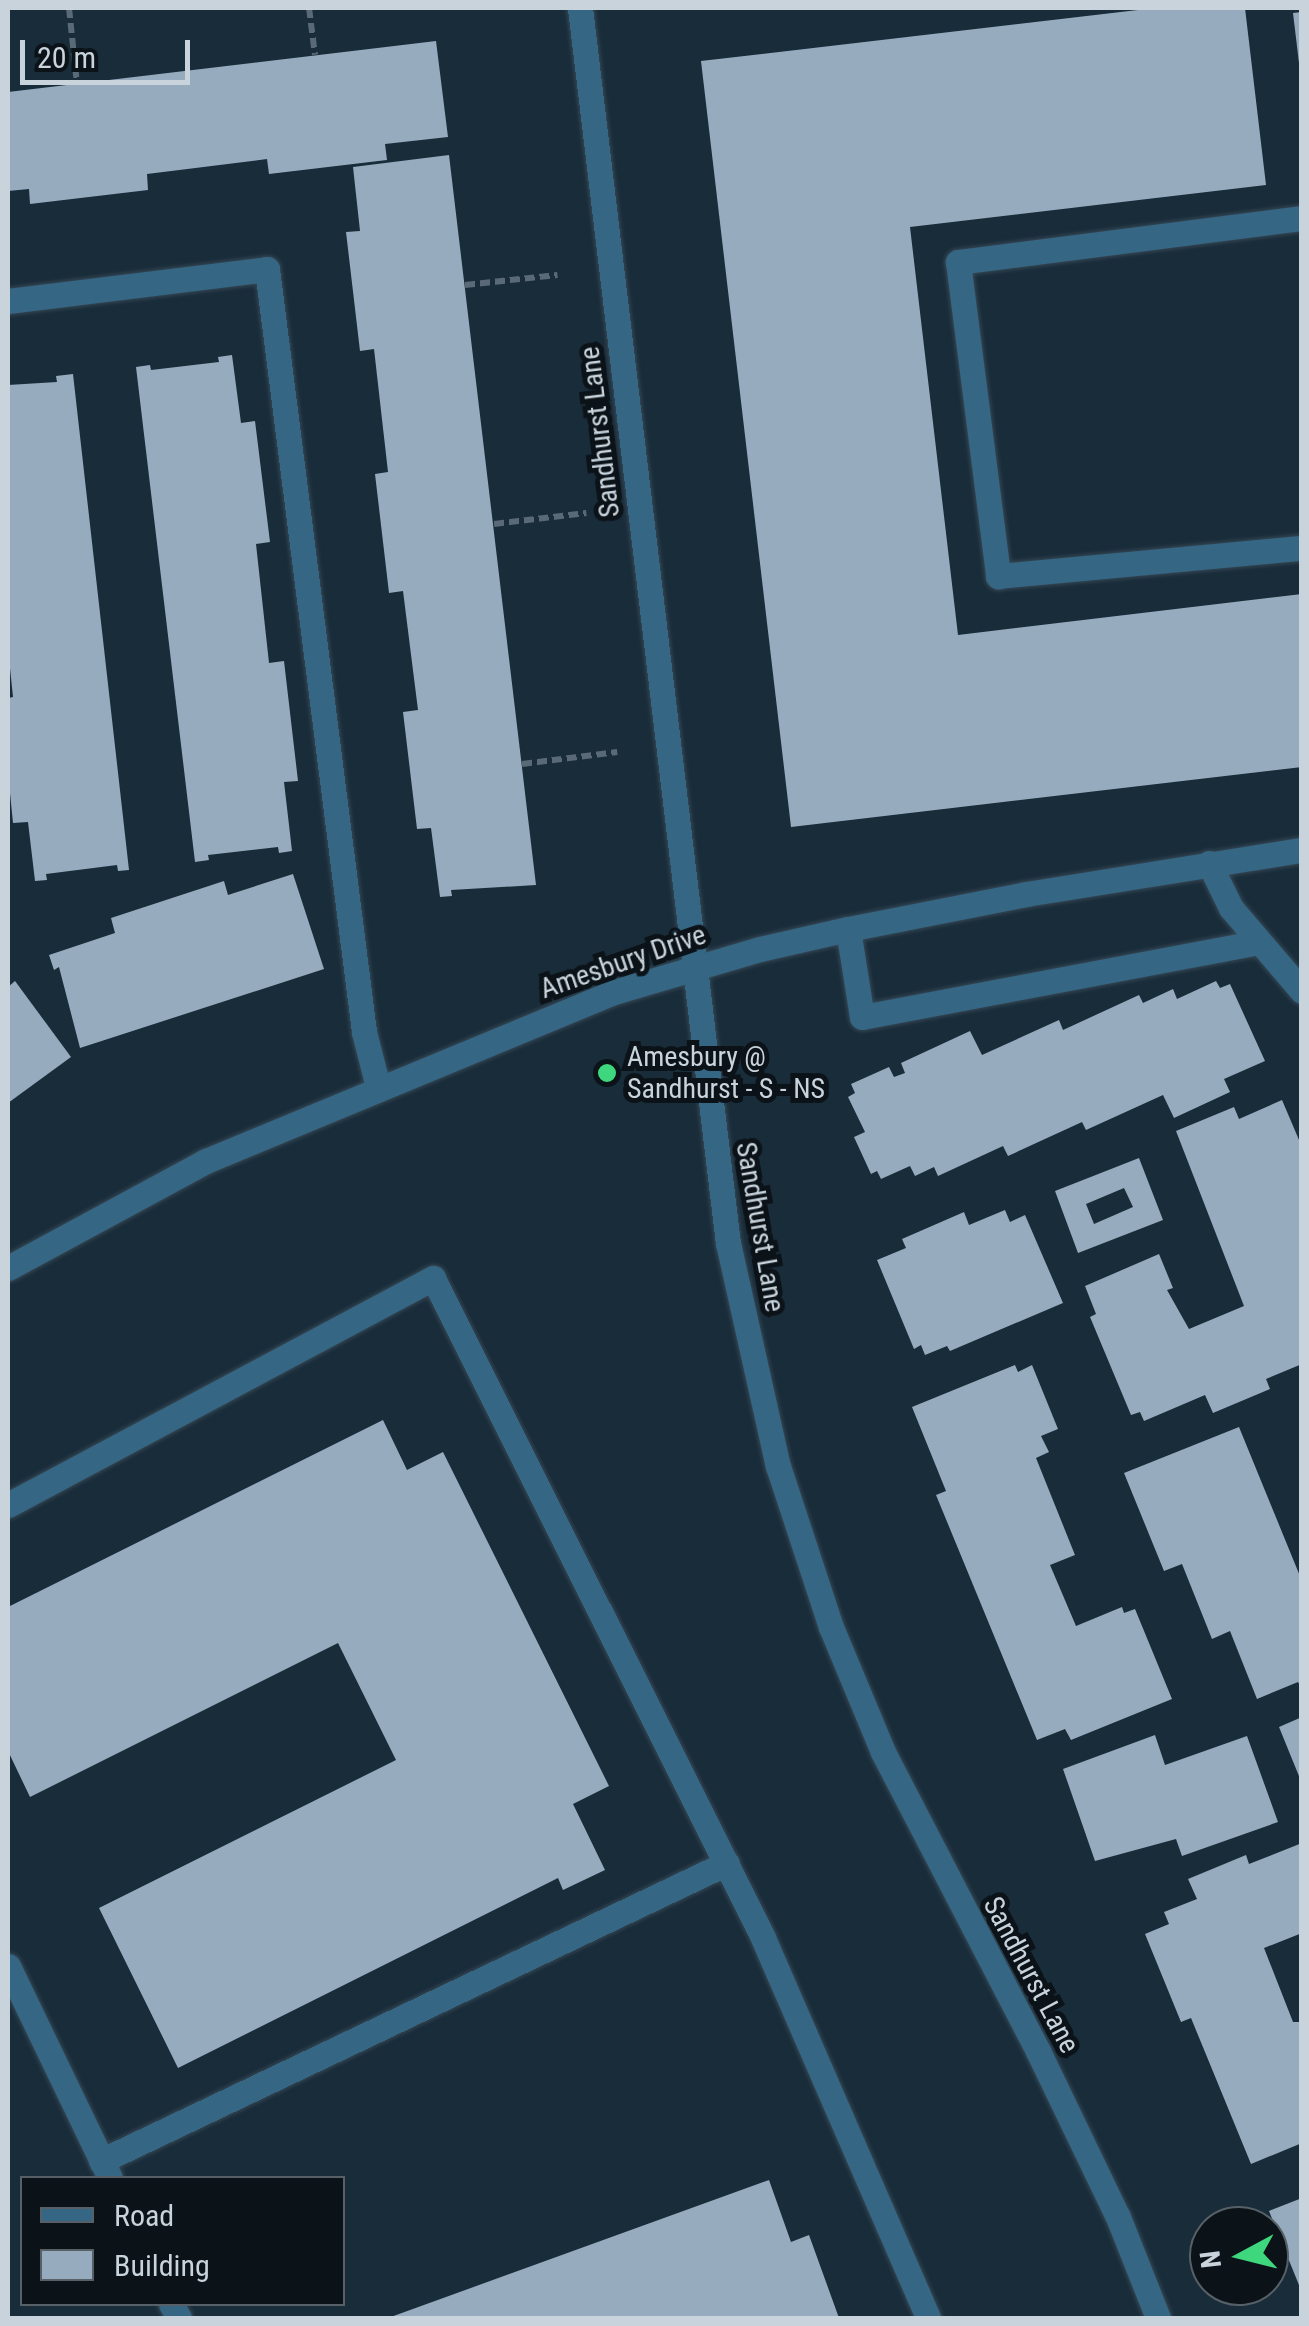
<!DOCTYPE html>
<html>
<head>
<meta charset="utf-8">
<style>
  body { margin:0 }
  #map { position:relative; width:1309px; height:2326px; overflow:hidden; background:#192c3a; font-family:"Roboto Condensed",sans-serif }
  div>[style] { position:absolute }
  .building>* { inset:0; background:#96acbe }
  .path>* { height:6px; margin-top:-3px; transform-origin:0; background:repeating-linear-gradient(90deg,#596975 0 10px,transparent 0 15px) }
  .roads { filter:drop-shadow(0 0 2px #354754) drop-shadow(0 0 2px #354754) }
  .minor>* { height:25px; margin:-12.5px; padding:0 12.5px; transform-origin:12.5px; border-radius:12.5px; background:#356683 }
  .dots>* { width:28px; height:28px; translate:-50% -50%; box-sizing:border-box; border:5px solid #0b1319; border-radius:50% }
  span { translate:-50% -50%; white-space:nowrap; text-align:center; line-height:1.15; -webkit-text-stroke:10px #0b1319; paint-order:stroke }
  .street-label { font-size:28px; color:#c8d3dc }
  .poi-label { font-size:28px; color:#c8d3dc }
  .left { translate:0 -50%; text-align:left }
  .frame { position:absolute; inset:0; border:10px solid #c8d3dc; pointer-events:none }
  .legend { position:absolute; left:20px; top:2176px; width:325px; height:130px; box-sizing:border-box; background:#0b1319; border:2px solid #576067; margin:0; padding:12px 18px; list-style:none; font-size:30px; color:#c8d3dc }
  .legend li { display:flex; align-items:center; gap:20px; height:50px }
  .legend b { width:50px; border:2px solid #576067 }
  .north { position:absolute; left:1189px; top:2206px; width:100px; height:100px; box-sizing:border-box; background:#0b1319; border:2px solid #576067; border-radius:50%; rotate:263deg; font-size:28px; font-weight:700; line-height:40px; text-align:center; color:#c8d3dc }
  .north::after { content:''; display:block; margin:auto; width:35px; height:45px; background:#3fd77d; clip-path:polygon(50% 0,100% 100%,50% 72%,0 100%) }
  .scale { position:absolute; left:20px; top:40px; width:170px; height:45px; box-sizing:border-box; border:5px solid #c8d3dc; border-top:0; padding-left:12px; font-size:30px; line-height:35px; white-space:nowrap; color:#c8d3dc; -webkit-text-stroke:8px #0b1319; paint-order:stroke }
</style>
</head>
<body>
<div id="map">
  <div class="building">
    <div style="clip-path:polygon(1155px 8px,1245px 8px,1266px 185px,910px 227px,958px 635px,1302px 594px,1302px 767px,791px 827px,701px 61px)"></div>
    <div style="clip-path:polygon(1302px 12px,1302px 62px,1299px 63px,1293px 13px)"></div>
    <div style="clip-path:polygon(436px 41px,448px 137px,385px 144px,387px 160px,269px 174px,267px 159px,147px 174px,148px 190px,30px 204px,29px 189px,8px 191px,8px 92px)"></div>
    <div style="clip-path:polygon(449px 155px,536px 885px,451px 890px,452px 896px,440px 897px,431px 828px,417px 829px,403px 712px,418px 710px,403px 591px,389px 593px,375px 474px,388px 472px,374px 349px,360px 351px,346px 232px,360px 231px,353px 167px)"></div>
    <div style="clip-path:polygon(232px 355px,241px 423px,255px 421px,270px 542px,256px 544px,269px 663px,284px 661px,298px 781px,284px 782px,292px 851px,279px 853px,278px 847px,208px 855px,209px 860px,195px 862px,136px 367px,150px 365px,151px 370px,219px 362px,218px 357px)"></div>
    <div style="clip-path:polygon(73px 374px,129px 870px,118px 871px,117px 865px,46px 874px,47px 880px,35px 881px,28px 822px,13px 823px,8px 773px,8px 698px,13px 697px,8px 649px,8px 385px,57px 382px,56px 376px)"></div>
    <div style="clip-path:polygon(293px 874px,324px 969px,80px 1048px,59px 967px,54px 970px,49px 955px,115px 933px,111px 918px,224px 881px,228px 895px)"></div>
    <div style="clip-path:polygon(15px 981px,71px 1057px,8px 1103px,8px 987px)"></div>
    <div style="clip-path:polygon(1216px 981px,1220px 988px,1230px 984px,1265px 1061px,1224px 1079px,1230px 1092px,1174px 1118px,1163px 1095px,1086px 1130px,1082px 1122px,1008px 1156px,1003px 1146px,938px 1176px,934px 1167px,915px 1176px,910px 1166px,881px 1179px,877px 1171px,871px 1174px,854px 1137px,865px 1132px,848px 1097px,855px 1093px,851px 1084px,889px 1067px,894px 1077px,905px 1073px,901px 1063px,970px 1031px,982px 1055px,1059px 1020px,1063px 1030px,1139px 995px,1143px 1003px,1173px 989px,1177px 999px)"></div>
    <div style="clip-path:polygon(1282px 1100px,1302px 1147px,1302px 1364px,1266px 1379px,1270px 1389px,1213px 1413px,1205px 1395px,1144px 1421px,1140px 1412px,1131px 1415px,1090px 1317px,1096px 1314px,1085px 1286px,1159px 1254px,1173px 1288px,1167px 1290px,1189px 1329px,1244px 1306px,1176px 1131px,1234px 1107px,1239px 1119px)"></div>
    <div style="clip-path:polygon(evenodd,1139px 1158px,1163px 1220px,1078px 1253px,1055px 1191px,1139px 1158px,1124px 1188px,1133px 1207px,1094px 1224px,1086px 1204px,1124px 1188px)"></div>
    <div style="clip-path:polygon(1005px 1210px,1010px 1222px,1025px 1215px,1063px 1303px,950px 1351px,947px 1346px,925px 1355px,921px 1345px,914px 1349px,877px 1260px,906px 1248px,902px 1239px,964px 1212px,969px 1225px)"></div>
    <div style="clip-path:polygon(1015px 1365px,1018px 1372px,1032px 1365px,1058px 1429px,1041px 1436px,1049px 1452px,1036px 1458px,1075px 1555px,1050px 1565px,1076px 1626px,1122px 1607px,1124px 1613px,1135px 1609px,1172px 1699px,1071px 1740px,1065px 1729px,1037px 1740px,936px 1495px,946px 1491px,912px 1407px)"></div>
    <div style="clip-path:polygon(383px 1420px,407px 1470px,443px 1452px,609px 1786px,573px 1804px,605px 1870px,563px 1890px,558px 1878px,178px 2068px,99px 1908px,396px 1760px,338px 1643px,30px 1797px,8px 1751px,8px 1607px)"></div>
    <div style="clip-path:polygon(1239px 1427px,1302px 1581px,1302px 1689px,1298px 1682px,1257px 1699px,1230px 1631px,1212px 1639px,1182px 1564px,1164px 1571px,1124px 1473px)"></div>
    <div style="clip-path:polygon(1302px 1717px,1302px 1781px,1301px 1781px,1279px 1727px)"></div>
    <div style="clip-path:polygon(1155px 1735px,1165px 1765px,1247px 1736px,1278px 1822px,1182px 1856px,1176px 1839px,1095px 1861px,1063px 1769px)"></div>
    <div style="clip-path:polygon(1302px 1843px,1302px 1933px,1264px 1948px,1293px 2022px,1302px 2022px,1302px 2143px,1251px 2164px,1191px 2018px,1181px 2022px,1145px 1934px,1169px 1924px,1164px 1912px,1197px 1899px,1188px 1879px,1246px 1855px,1249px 1864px)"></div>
    <div style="clip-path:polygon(769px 2180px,791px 2242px,809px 2235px,839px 2318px,388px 2318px)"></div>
    <div style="clip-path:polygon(1302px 2198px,1302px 2290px,1301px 2290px,1269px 2211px)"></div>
  </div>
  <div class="path">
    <div style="left:69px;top:8px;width:76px;rotate:84deg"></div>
    <div style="left:309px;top:8px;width:47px;rotate:82.7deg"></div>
    <div style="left:465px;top:285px;width:93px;rotate:-6.2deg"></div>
    <div style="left:494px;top:524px;width:93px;rotate:-6.8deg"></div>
    <div style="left:522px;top:764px;width:96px;rotate:-7.2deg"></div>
  </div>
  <div class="roads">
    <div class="minor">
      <div style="left:580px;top:8px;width:1244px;rotate:83.17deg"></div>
      <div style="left:728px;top:1243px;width:229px;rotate:77.4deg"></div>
      <div style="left:778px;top:1466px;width:169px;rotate:71.8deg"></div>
      <div style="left:831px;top:1627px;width:135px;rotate:67.4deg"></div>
      <div style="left:883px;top:1752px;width:337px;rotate:62.6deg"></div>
      <div style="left:1038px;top:2051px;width:184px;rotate:64.3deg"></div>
      <div style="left:1118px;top:2217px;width:109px;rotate:68.4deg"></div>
      <div style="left:1302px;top:218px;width:347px;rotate:172.7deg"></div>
      <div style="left:958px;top:262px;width:317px;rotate:82.7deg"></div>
      <div style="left:998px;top:576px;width:305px;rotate:-5.3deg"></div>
      <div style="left:8px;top:301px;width:261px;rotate:-7deg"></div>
      <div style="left:267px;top:269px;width:769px;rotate:82.75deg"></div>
      <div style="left:364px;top:1032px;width:57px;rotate:75.7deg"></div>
      <div style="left:1209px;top:863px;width:50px;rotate:63.9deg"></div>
      <div style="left:1231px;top:908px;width:109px;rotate:49.5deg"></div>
      <div style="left:848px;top:929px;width:89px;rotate:81deg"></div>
      <div style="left:862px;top:1017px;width:403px;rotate:-10.7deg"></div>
      <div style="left:8px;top:1268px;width:225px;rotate:-28.4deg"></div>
      <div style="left:206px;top:1161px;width:442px;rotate:-22.5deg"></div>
      <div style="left:614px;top:992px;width:152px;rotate:-16.4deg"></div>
      <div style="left:760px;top:949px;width:90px;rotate:-12.8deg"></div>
      <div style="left:848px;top:929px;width:181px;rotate:-11.1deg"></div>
      <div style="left:1026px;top:894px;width:279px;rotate:-9.1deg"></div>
      <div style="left:8px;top:1505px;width:482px;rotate:-28.1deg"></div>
      <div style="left:433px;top:1278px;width:738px;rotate:63.43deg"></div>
      <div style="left:763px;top:1938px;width:414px;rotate:66.5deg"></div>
      <div style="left:8px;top:1966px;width:235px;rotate:64.3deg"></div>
      <div style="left:101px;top:2161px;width:693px;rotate:-25.46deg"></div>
      <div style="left:171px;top:2304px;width:16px;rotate:60deg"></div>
    </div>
  </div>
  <div class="dots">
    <div style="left:607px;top:1073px;background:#3fd77d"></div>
  </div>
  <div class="street-label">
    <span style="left:600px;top:432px;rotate:-97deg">Sandhurst Lane</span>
    <span style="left:623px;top:962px;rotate:-19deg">Amesbury Drive</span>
    <span style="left:760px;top:1227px;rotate:80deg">Sandhurst Lane</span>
    <span style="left:1031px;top:1975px;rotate:62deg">Sandhurst Lane</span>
  </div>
  <div class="poi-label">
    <span class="left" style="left:627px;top:1073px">Amesbury @<br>Sandhurst - S - NS</span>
  </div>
  <div class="frame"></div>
  <ul class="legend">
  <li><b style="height:12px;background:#356683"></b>Road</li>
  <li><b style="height:28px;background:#96acbe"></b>Building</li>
  </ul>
  <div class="north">N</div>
  <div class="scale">20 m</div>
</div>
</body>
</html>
